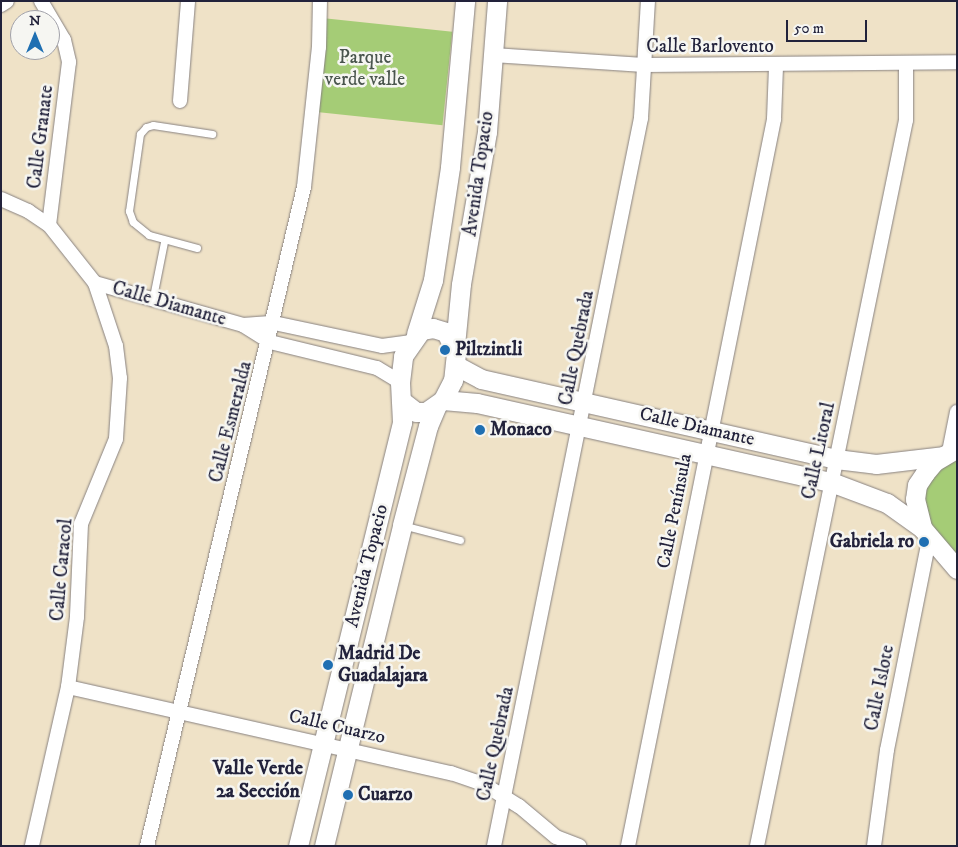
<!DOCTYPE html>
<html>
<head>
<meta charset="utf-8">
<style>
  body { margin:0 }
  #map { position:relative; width:958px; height:847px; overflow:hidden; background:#efe2c7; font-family:"IM FELL DW Pica",serif }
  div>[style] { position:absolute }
  .green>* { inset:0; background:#a5cc76; transform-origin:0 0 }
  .roads { filter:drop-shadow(0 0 1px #888281) drop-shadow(0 0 1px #888281) }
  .lane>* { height:7px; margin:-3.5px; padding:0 3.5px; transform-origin:3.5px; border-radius:3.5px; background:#fff }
  .street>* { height:14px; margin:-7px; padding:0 7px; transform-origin:7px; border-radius:7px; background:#fff }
  .secondary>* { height:19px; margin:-9.5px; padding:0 9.5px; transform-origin:9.5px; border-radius:9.5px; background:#fff }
  .dots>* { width:14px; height:14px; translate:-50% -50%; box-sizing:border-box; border:2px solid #f6f6f2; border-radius:50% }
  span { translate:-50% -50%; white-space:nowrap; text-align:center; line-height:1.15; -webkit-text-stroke:5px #f6f6f2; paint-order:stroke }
  .street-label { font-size:19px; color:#22223b }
  .park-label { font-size:19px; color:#49554d }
  .poi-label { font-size:19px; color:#22223b; font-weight:700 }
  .left { translate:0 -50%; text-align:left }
  .right { translate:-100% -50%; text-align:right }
  .neighbourhood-label { font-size:20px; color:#22223b; font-weight:700 }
  .frame { position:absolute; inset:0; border:2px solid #22223b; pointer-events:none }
  .north { position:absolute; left:10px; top:10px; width:50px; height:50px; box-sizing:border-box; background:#f6f6f2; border:1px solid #a1a1a9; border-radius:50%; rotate:0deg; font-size:14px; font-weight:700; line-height:20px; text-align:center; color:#22223b }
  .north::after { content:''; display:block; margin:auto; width:18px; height:22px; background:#1f6fb2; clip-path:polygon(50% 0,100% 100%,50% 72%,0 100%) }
  .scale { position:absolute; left:786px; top:20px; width:81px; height:22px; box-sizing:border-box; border:2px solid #22223b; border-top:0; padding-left:6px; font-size:15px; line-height:18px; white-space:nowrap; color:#22223b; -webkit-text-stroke:4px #f6f6f2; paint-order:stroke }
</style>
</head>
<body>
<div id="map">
  <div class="green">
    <div style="left:322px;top:18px;width:131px;height:94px;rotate:6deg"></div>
    <div style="clip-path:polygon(957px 454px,957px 559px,927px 523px,921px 505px,924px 488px,932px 472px)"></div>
  </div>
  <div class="roads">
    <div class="lane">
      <div style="left:197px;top:248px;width:50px;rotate:-164.8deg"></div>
      <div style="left:149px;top:235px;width:21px;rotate:-141deg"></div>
      <div style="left:133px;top:222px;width:12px;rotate:-110deg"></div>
      <div style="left:129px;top:211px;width:78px;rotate:-81.9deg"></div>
      <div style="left:140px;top:134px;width:9px;rotate:-49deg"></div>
      <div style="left:146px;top:127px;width:7px;rotate:-16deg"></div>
      <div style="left:153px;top:125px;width:60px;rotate:8.7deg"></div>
      <div style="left:153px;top:297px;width:56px;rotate:-78.7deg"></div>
      <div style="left:402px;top:525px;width:60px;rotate:14.5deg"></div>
    </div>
    <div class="street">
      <div style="left:41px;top:1px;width:45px;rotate:59.5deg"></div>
      <div style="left:64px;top:40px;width:23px;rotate:77deg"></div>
      <div style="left:69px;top:62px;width:164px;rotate:97deg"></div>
      <div style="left:1px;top:5px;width:7px;rotate:-34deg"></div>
      <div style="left:493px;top:55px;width:151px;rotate:3.8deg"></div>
      <div style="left:644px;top:65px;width:313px;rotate:-0.5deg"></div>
      <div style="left:180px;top:101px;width:100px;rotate:-85.4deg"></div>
      <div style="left:1px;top:199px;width:30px;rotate:24deg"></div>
      <div style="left:28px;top:211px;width:25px;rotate:34deg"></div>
      <div style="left:49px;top:225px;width:74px;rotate:51.6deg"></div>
      <div style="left:95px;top:283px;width:66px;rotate:71.6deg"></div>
      <div style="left:116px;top:346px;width:32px;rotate:83deg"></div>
      <div style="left:120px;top:378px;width:61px;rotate:93.8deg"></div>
      <div style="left:116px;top:439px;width:92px;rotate:112.4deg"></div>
      <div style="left:81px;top:524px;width:93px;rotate:92.5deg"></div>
      <div style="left:77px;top:617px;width:71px;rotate:97.3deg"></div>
      <div style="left:68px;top:687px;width:163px;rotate:102.8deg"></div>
      <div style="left:95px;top:283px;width:154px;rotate:15.8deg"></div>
      <div style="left:243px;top:325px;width:32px;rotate:32deg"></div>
      <div style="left:270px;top:342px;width:110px;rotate:13.7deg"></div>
      <div style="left:377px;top:368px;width:27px;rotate:31deg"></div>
      <div style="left:243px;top:325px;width:31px;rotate:-4deg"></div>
      <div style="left:274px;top:323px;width:110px;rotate:12deg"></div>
      <div style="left:382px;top:346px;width:28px;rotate:-8deg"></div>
      <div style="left:949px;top:452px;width:41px;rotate:-78.7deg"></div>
      <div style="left:68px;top:687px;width:393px;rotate:12.7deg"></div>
      <div style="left:451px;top:773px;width:36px;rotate:19deg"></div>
      <div style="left:485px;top:785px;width:40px;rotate:32deg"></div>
      <div style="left:519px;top:806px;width:48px;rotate:40deg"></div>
      <div style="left:556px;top:837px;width:25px;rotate:21deg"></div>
      <div style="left:147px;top:846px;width:677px;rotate:-76.6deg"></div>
      <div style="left:304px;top:187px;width:141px;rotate:-83.9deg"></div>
      <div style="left:319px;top:47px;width:46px;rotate:-88.8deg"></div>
      <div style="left:494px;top:846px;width:743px;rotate:-78.58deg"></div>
      <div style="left:641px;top:118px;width:117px;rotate:-86.6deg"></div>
      <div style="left:628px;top:846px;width:742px;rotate:-78.64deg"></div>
      <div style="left:774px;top:119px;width:53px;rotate:-87.8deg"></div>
      <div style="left:757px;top:846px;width:741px;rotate:-78.4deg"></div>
      <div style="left:906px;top:120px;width:57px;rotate:-90deg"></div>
      <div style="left:874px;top:846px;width:97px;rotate:-82.3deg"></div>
      <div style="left:887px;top:750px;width:215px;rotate:-78.7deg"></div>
    </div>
    <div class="secondary">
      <div style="left:416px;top:334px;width:57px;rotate:-72.5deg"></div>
      <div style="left:433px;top:280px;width:114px;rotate:-81.4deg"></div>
      <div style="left:450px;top:167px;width:167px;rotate:-84.8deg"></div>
      <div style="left:455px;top:345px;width:61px;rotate:-84.4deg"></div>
      <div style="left:461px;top:284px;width:154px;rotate:-80.3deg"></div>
      <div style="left:487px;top:132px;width:131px;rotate:-85.6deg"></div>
      <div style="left:455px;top:365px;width:30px;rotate:28deg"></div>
      <div style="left:481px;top:379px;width:364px;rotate:12.7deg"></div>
      <div style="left:836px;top:459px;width:40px;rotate:7.1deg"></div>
      <div style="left:876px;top:464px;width:67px;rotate:-6.8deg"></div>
      <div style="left:443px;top:400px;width:34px;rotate:5deg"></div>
      <div style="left:477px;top:403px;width:363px;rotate:12.6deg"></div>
      <div style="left:831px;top:482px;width:60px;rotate:20.6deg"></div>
      <div style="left:887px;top:503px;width:43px;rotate:35.5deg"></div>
      <div style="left:957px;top:448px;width:26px;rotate:149deg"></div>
      <div style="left:935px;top:461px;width:16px;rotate:130deg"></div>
      <div style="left:925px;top:473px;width:14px;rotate:124deg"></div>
      <div style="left:917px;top:485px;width:14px;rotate:98deg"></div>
      <div style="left:915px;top:499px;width:30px;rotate:76deg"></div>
      <div style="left:922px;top:528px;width:54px;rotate:49.5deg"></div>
      <div style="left:298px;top:846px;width:437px;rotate:-76.2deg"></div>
      <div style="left:402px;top:422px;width:40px;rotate:-92.9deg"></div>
      <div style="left:400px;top:382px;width:26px;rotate:-83deg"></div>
      <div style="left:403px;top:356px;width:32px;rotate:-55deg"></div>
      <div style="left:421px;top:330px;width:12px;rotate:-9deg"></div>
      <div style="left:433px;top:328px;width:14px;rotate:17deg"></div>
      <div style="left:446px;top:332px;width:23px;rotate:65deg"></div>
      <div style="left:456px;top:353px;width:27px;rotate:96deg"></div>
      <div style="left:453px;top:380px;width:22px;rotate:117deg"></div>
      <div style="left:443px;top:400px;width:21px;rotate:145deg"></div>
      <div style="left:426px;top:412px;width:10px;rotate:180deg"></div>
      <div style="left:416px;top:412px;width:18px;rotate:-142deg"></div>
      <div style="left:324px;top:846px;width:330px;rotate:-76.3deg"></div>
      <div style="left:402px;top:525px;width:102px;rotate:-75.3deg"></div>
      <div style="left:428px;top:426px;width:21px;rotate:-67deg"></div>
    </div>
  </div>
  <div class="dots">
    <div style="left:445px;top:350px;background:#1f6fb2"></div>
    <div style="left:480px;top:430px;background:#1f6fb2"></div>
    <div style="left:924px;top:542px;background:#1f6fb2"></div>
    <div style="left:328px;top:665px;background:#1f6fb2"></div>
    <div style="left:348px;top:795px;background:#1f6fb2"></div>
  </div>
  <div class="street-label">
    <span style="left:710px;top:47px">Calle Barlovento</span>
    <span style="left:41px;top:137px;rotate:-83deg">Calle Granate</span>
    <span style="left:479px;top:174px;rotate:-82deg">Avenida Topacio</span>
    <span style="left:169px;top:304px;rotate:16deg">Calle Diamante</span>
    <span style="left:577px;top:348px;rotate:-79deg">Calle Quebrada</span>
    <span style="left:231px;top:422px;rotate:-76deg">Calle Esmeralda</span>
    <span style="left:697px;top:427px;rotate:13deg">Calle Diamante</span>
    <span style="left:819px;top:451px;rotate:-78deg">Calle Litoral</span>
    <span style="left:675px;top:511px;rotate:-79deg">Calle Península</span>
    <span style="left:367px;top:566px;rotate:-76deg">Avenida Topacio</span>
    <span style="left:62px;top:570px;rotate:-85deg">Calle Caracol</span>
    <span style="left:880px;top:688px;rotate:-79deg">Calle Islote</span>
    <span style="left:337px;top:727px;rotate:13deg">Calle Cuarzo</span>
    <span style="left:496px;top:744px;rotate:-78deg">Calle Quebrada</span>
  </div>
  <div class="park-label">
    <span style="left:365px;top:69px">Parque<br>verde valle</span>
  </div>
  <div class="poi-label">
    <span class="left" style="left:455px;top:350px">Piltzintli</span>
    <span class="left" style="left:490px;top:430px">Monaco</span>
    <span class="right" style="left:914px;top:542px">Gabriela ro</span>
    <span class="left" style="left:338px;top:665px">Madrid De<br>Guadalajara</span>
    <span class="left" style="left:358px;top:795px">Cuarzo</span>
  </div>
  <div class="neighbourhood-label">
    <span style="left:258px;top:780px">Valle Verde<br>2a Sección</span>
  </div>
  <div class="frame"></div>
  <div class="north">N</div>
  <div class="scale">50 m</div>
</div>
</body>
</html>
